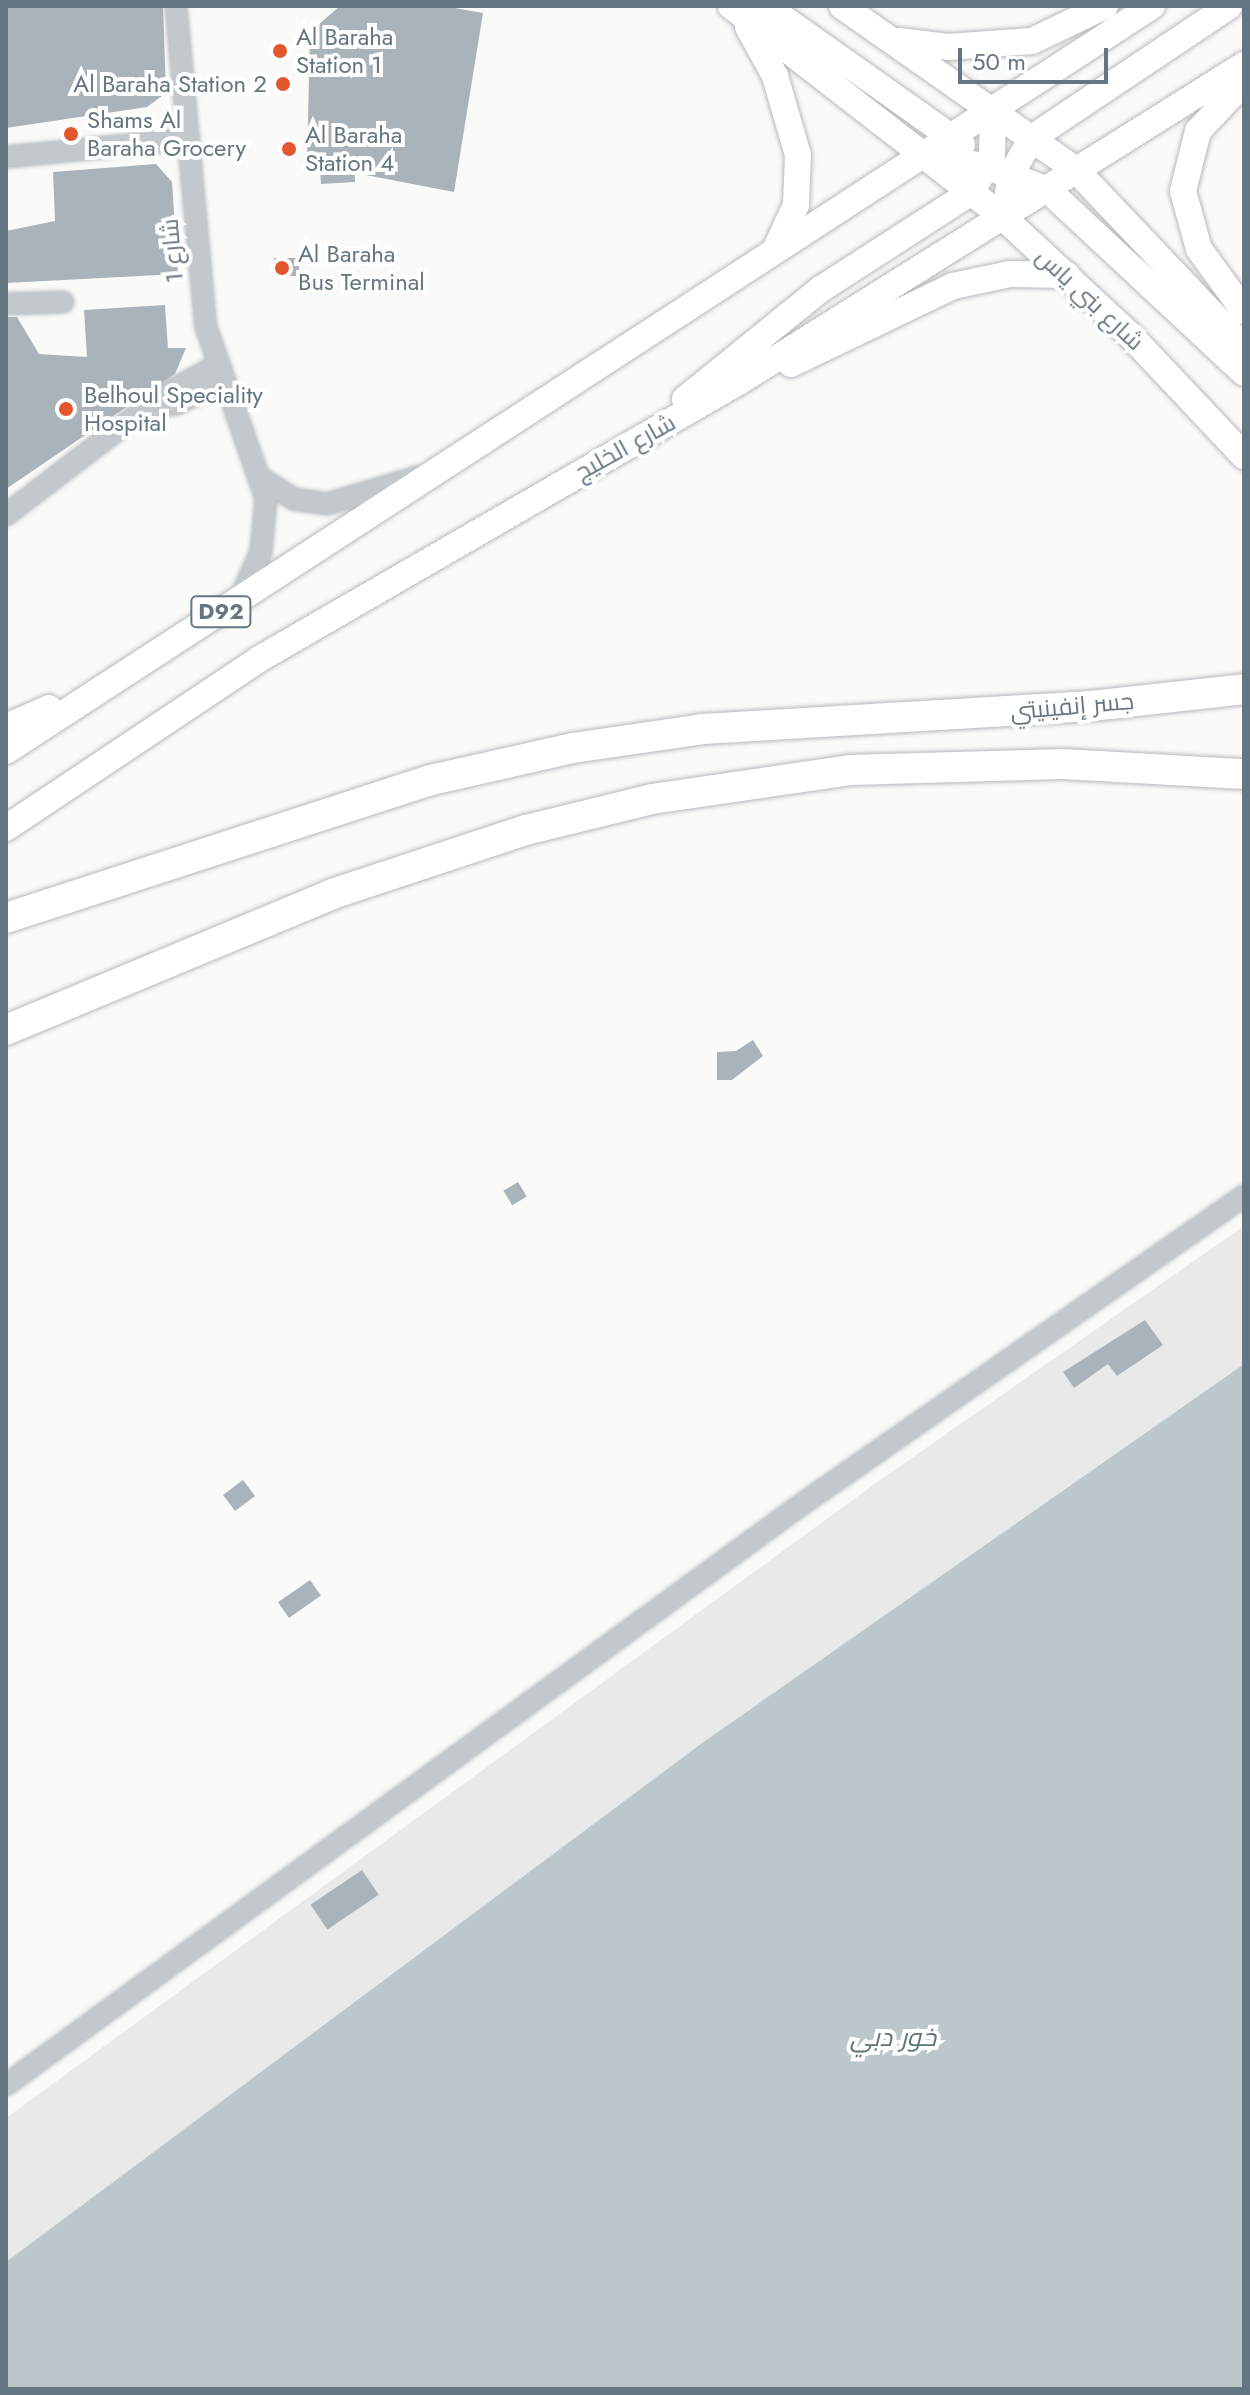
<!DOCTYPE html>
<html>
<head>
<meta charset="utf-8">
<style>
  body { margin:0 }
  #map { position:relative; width:1250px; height:2395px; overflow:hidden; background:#fafaf8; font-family:Jost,Cairo,sans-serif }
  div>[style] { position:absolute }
  .built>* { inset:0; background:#e8e9e9 }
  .water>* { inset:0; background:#bbc7cb }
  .building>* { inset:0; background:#aab3b9; transform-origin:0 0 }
  .roads { filter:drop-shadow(0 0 2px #b5babe) drop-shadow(0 0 2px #b5babe) }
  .minor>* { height:20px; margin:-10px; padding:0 10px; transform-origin:10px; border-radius:10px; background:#c3c8cc }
  .major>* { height:26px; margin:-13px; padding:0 13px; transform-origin:13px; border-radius:13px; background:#fff }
  .highway>* { height:30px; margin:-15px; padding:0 15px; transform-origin:15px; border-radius:15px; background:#fff }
  .dots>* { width:22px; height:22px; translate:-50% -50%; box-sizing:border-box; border:4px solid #fff; border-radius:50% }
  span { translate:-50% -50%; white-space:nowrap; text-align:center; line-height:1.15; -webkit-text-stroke:8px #fff; paint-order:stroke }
  .shield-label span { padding:2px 6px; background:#fff; border:2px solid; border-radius:6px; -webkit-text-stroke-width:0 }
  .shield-label { font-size:22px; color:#657683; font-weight:700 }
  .poi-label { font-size:24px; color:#657683 }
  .left { translate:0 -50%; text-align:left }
  .right { translate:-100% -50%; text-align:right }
  .street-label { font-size:24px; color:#657683 }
  .water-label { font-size:26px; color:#60757c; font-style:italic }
  .frame { position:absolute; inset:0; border:8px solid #657683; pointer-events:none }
  .scale { position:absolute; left:958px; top:48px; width:150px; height:36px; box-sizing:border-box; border:4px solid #657683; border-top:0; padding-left:10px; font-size:24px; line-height:28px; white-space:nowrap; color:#657683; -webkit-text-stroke:6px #fff; paint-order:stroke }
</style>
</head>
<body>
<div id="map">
  <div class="built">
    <div style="clip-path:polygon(1244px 1226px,1244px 1364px,702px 1743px,6px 2262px,6px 2118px,876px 1483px)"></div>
  </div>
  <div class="water">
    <div style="clip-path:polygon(1244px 1364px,1244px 2389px,6px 2389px,6px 2262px,702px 1743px)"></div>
  </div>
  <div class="building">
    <div style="clip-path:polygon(6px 6px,163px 6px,166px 93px,147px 107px,6px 128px)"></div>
    <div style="clip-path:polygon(340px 6px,443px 6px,483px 13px,454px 192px,355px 173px,355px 182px,321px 184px,320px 166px,307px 163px,310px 32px)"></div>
    <div style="clip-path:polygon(156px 164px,172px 182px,178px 274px,6px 283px,6px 231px,55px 221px,53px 172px)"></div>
    <div style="left:299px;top:258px;width:18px;height:25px;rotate:90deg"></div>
    <div style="clip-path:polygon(165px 305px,168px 348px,186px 348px,175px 374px,6px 489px,6px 317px,17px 317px,39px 354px,87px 357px,84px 310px)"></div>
    <div style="clip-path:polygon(753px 1040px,763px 1056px,732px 1080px,717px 1080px,717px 1052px,736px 1051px)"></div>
    <div style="left:518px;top:1182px;width:17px;height:17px;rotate:59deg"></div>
    <div style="clip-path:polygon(1145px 1320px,1163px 1345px,1117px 1376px,1108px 1364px,1074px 1388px,1063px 1372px)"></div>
    <div style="left:243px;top:1480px;width:20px;height:25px;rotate:53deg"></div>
    <div style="left:310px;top:1580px;width:19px;height:39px;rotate:55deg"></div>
    <div style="left:362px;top:1870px;width:30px;height:62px;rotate:56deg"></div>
  </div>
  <div class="roads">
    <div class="minor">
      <div style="left:176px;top:6px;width:322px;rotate:84.7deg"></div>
      <div style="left:206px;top:327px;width:181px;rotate:70.7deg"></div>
      <div style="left:266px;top:498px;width:54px;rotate:95.3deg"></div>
      <div style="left:261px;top:552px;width:51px;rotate:114.5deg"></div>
      <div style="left:6px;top:157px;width:183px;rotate:-5.6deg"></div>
      <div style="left:6px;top:304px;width:57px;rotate:-2deg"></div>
      <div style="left:153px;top:406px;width:23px;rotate:-5deg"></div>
      <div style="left:176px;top:404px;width:50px;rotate:-25deg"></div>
      <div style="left:264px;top:480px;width:35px;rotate:33deg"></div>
      <div style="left:293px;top:499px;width:34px;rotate:8deg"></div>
      <div style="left:327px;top:504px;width:98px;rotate:-16.6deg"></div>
      <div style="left:6px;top:515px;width:198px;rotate:-37.4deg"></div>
      <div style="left:163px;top:395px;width:60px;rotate:-28.7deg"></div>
      <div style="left:6px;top:2085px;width:980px;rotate:-36.12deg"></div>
      <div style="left:798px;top:1507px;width:544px;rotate:-34.89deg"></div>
    </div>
    <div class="major">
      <div style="left:731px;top:6px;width:346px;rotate:37.8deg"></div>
      <div style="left:1004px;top:218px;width:171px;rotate:42.9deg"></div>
      <div style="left:1129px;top:334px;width:168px;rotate:46.7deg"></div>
      <div style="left:766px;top:6px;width:240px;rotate:35.3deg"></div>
      <div style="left:842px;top:6px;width:286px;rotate:35deg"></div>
      <div style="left:1076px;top:170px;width:244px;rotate:46.5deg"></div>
      <div style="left:748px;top:27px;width:56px;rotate:61.1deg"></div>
      <div style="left:775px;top:76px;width:82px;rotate:73.8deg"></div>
      <div style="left:798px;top:155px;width:50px;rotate:92.3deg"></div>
      <div style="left:796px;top:205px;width:47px;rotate:114.9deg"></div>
      <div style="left:899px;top:41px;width:49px;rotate:7deg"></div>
      <div style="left:948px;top:47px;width:84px;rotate:-4.1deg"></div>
      <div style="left:1032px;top:41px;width:81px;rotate:-25.6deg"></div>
      <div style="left:1244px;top:82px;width:67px;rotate:133.2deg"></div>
      <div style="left:1198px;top:131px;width:62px;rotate:104deg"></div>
      <div style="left:1183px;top:191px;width:60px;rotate:74.6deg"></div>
      <div style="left:1199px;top:249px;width:77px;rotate:54deg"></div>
      <div style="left:926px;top:155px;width:63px;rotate:11deg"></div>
      <div style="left:988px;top:167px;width:64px;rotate:21deg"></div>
      <div style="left:1048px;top:190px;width:268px;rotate:43deg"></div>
      <div style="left:1004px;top:218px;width:45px;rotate:-81deg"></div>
      <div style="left:1011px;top:174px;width:42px;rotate:-59.7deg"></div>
      <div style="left:1032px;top:138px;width:237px;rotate:-33.8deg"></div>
      <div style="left:791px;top:364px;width:180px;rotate:-25.7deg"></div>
      <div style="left:953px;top:286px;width:58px;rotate:-11.9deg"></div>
      <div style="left:1010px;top:274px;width:57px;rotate:1deg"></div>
      <div style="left:685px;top:399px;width:175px;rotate:-39deg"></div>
      <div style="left:821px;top:289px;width:177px;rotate:-32.8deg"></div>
      <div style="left:970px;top:193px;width:41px;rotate:-57.8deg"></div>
      <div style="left:992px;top:158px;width:49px;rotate:-88.8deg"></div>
      <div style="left:6px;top:727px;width:47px;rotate:-23.8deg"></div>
      <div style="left:6px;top:751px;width:1367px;rotate:-33.03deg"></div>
      <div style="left:6px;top:828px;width:306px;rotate:-33.7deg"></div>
      <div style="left:261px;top:658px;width:556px;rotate:-30.03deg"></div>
      <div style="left:742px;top:380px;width:593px;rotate:-32.11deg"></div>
    </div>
    <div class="highway">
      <div style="left:6px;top:918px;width:447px;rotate:-18deg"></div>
      <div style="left:431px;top:780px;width:146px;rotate:-12.7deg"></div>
      <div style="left:573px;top:748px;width:131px;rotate:-8.3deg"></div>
      <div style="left:703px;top:729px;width:389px;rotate:-3.4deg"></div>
      <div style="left:1091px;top:706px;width:154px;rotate:-6.3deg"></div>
      <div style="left:6px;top:1030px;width:353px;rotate:-22.6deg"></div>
      <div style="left:332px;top:894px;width:204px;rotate:-18.3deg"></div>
      <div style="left:526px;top:830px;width:130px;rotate:-13.8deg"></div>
      <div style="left:652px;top:799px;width:200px;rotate:-8.3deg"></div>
      <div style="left:850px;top:770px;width:213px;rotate:-1.6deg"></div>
      <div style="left:1063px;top:764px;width:181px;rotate:3.2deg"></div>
    </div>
  </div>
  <div class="dots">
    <div style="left:280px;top:51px;background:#e4572e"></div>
    <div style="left:283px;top:84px;background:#e4572e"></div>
    <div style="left:71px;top:134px;background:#e4572e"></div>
    <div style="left:289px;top:149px;background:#e4572e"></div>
    <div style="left:282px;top:268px;background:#e4572e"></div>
    <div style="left:66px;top:409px;background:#e4572e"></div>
  </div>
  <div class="shield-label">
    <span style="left:221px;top:612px">D92</span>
  </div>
  <div class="poi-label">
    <span class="left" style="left:296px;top:51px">Al Baraha<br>Station 1</span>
    <span class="right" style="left:267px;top:84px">Al Baraha Station 2</span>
    <span class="left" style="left:87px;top:134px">Shams Al<br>Baraha Grocery</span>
    <span class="left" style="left:305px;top:149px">Al Baraha<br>Station 4</span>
    <span class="left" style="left:298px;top:268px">Al Baraha<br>Bus Terminal</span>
    <span class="left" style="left:84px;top:409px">Belhoul Speciality<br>Hospital</span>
  </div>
  <div class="street-label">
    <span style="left:172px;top:251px;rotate:-95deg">شارع 1</span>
    <span style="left:1090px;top:299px;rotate:43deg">شارع بني ياس</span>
    <span style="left:625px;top:447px;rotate:-29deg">شارع الخليج</span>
    <span style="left:1072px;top:706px;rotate:-5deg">جسر إنفينيتي</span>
  </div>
  <div class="water-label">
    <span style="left:893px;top:2038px">خور دبي</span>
  </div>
  <div class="frame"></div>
  <div class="scale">50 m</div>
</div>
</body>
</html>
